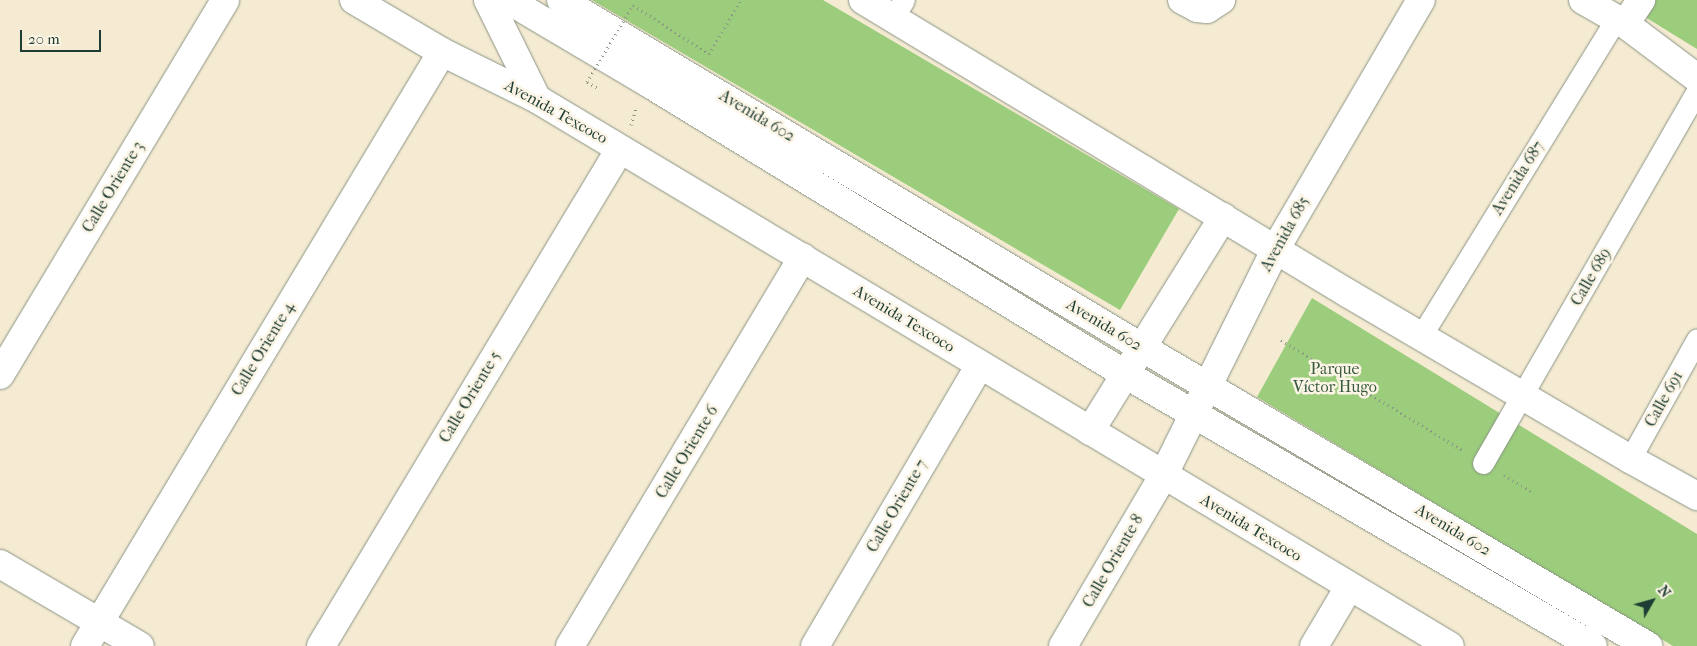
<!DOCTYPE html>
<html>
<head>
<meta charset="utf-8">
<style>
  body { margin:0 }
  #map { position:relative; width:1697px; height:646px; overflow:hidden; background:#f5ebd3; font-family:"IM FELL French Canon",serif }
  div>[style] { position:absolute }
  .green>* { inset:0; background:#9bcd7c }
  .path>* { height:3px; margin-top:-1.5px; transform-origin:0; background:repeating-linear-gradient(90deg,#8a9484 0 1px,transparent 0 5px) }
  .roads { filter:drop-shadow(0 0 1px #8a9484) drop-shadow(0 0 1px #8a9484) }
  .pedestrian>* { height:21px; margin:-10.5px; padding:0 10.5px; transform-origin:10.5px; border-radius:10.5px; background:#fff }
  .minor>* { height:28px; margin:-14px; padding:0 14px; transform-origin:14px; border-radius:14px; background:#fff }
  .secondary>* { height:28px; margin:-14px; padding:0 14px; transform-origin:14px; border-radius:14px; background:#fff }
  .primary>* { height:28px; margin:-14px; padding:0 14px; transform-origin:14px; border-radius:14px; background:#fff }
  .path-bridge>* { height:3px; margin-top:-1.5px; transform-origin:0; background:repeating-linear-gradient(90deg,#8a9484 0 1px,transparent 0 5px) }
  span { translate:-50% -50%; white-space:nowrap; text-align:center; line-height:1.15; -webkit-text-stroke:5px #fcf5e5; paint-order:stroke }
  .street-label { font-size:16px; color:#1f3d34 }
  .park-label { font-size:16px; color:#385a42 }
  .north { position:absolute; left:1627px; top:576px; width:50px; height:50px; -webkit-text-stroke:4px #fcf5e5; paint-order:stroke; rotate:52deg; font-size:14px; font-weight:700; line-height:20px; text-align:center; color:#1f3d34 }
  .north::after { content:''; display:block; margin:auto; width:18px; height:22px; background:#1f3d34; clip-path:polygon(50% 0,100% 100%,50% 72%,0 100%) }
  .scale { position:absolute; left:20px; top:30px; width:81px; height:22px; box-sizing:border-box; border:2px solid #1f3d34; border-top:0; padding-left:6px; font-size:15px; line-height:18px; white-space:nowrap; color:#1f3d34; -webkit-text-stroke:4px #fcf5e5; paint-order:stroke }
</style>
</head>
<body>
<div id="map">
  <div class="green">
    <div style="clip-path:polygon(592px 0,823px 0,1179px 209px,1120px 310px)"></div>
    <div style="clip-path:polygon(1655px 0,1697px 0,1697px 49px,1645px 17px)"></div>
    <div style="clip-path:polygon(1312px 298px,1697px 534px,1697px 646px,1673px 646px,1257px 397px)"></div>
  </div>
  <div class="path">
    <div style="left:633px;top:5px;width:90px;rotate:32.8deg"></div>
    <div style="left:709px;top:54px;width:63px;rotate:-59.3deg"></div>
    <div style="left:587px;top:82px;width:13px;rotate:29deg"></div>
    <div style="left:631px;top:125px;width:17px;rotate:-73deg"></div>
    <div style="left:1281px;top:340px;width:212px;rotate:31.3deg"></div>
    <div style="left:1504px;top:475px;width:31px;rotate:31deg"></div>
  </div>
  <div class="roads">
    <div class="pedestrian">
      <div style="left:893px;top:18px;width:21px;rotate:-59deg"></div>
      <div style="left:1421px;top:336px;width:372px;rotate:-58.4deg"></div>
      <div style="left:1630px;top:459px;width:137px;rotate:-60.8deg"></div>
      <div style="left:1483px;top:463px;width:429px;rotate:-60.1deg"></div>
    </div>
    <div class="minor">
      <div style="left:1182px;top:0;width:17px;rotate:28deg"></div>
      <div style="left:1197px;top:8px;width:10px;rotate:6deg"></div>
      <div style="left:1207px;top:9px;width:17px;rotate:-33deg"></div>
      <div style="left:1583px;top:0;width:48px;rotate:29.7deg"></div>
      <div style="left:1625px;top:24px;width:90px;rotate:36.9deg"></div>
      <div style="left:1625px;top:24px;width:29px;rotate:-56deg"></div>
      <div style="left:0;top:375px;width:437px;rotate:-59deg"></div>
      <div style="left:1090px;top:431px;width:252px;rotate:-58.1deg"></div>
      <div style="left:0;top:564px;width:162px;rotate:30.4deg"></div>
      <div style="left:85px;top:646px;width:693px;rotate:-58.99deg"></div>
      <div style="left:321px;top:646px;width:580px;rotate:-58.97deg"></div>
      <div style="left:570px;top:646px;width:453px;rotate:-59.1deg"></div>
      <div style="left:815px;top:646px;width:326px;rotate:-59.6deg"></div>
      <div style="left:1063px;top:646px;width:197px;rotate:-59.5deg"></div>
      <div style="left:1163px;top:476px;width:254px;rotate:-63.6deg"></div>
      <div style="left:1276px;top:248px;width:287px;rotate:-59.7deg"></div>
      <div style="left:1314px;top:646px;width:69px;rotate:-59.3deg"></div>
    </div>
    <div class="secondary">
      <div style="left:354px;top:0;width:102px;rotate:30.6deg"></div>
      <div style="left:442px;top:52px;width:106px;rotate:26.3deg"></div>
      <div style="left:537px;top:99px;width:1064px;rotate:30.93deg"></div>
      <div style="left:863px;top:0;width:568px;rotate:31.17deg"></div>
      <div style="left:1349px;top:294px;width:326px;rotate:30.4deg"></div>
      <div style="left:1630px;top:459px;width:77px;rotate:28.9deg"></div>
    </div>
    <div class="primary">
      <div style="left:488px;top:0;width:110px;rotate:63.7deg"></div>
      <div style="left:508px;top:0;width:165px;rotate:30.6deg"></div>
      <div style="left:650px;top:84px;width:557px;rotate:31.41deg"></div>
      <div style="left:1125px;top:374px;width:541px;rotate:30.17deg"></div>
      <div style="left:561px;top:0;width:676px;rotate:30.89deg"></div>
      <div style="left:1141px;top:347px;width:589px;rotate:30.53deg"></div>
    </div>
  </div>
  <div class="path-bridge">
    <div style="left:587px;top:82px;width:90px;rotate:-59.1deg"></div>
  </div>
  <div class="street-label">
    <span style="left:556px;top:112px;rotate:29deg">Avenida Texcoco</span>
    <span style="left:757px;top:116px;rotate:31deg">Avenida 602</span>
    <span style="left:1518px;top:178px;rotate:-58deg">Avenida 687</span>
    <span style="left:113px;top:187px;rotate:-59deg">Calle Oriente 3</span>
    <span style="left:1285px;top:234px;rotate:-61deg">Avenida 685</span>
    <span style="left:1591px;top:277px;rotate:-60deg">Calle 689</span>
    <span style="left:904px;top:319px;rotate:31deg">Avenida Texcoco</span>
    <span style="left:1104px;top:325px;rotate:31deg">Avenida 602</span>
    <span style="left:263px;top:349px;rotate:-59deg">Calle Oriente 4</span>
    <span style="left:470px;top:397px;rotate:-59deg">Calle Oriente 5</span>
    <span style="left:1664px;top:399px;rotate:-61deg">Calle 691</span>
    <span style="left:687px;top:452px;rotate:-59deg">Calle Oriente 6</span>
    <span style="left:897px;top:506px;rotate:-60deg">Calle Oriente 7</span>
    <span style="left:1251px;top:528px;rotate:31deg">Avenida Texcoco</span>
    <span style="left:1453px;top:530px;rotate:31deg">Avenida 602</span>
    <span style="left:1113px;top:561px;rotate:-60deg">Calle Oriente 8</span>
  </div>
  <div class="park-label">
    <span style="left:1335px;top:378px">Parque<br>Víctor Hugo</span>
  </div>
  <div class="north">N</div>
  <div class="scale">20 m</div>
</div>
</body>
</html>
